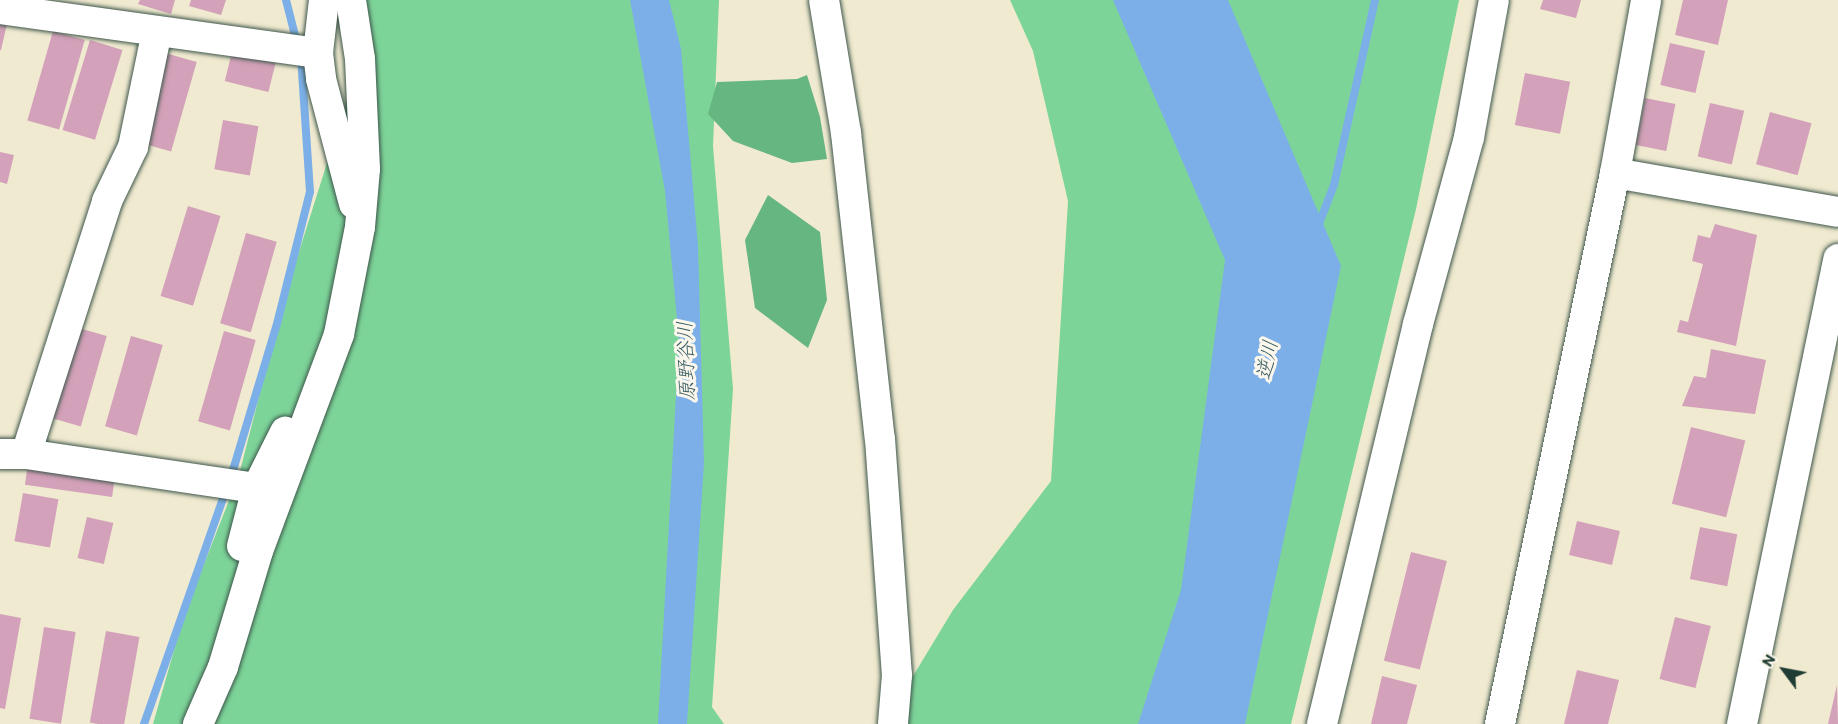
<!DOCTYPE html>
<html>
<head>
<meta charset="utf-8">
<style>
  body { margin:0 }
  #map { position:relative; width:1838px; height:724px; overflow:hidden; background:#f0ead0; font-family:Itim,"Klee One",sans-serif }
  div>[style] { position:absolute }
  .green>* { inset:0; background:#7dd499 }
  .forest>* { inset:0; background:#66b681 }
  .water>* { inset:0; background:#7cafe8 }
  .stream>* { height:8px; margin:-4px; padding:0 4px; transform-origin:4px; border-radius:4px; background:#7cafe8 }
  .building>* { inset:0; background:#d3a1b9; transform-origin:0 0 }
  .roads { filter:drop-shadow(0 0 2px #3e574b) drop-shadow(0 0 2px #3e574b) }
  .minor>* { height:30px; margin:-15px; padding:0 15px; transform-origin:15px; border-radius:15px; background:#fff }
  span { translate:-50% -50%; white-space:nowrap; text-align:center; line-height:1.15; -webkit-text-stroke:6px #fbf7ec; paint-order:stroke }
  .water-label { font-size:20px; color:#365a61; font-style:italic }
  .north { position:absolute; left:1754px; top:640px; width:60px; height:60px; -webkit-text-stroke:4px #fbf7ec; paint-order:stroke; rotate:302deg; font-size:16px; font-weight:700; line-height:24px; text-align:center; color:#1f3d34 }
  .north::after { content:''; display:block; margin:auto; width:21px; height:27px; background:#1f3d34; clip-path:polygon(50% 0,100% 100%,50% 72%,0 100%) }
</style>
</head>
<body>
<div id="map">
  <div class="green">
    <div style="clip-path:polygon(346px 0,719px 0,713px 146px,733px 389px,712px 707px,724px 724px,153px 724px,184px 615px,239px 475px,284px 299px,360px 59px)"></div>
    <div style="clip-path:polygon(1010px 0,1459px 0,1416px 209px,1291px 724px,884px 724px,953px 610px,1051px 481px,1068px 201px,1033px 51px)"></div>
  </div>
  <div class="forest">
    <div style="clip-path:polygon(807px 75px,820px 117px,827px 159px,792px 163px,733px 141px,708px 114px,717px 82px,797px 79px)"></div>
    <div style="clip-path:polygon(768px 195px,820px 232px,827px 300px,808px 348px,755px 308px,745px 240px)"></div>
  </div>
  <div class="water">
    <div style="clip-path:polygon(630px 0,669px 0,681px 49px,698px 246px,704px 463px,687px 724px,658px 724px,679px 340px,665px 191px)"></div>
    <div style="clip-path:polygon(1113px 0,1228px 0,1341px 266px,1245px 724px,1138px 724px,1181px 590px,1225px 260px)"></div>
  </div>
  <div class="stream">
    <div style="left:286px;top:0;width:44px;rotate:75.7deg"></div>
    <div style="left:1317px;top:229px;width:47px;rotate:-68.9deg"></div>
    <div style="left:1334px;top:185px;width:189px;rotate:-77.5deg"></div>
    <div style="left:144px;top:724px;width:272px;rotate:-70.7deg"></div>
    <div style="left:234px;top:467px;width:149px;rotate:-73.3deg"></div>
    <div style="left:277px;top:324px;width:136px;rotate:-76deg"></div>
    <div style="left:310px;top:192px;width:136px;rotate:-93.8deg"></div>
  </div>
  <div class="building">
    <div style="clip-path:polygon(140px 0,175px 0,171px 14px,138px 4px)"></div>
    <div style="clip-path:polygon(191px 0,226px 0,221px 15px,189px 6px)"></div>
    <div style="clip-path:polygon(1543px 0,1581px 0,1576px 18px,1540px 9px)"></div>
    <div style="clip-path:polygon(1683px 0,1728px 0,1718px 45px,1675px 35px)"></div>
    <div style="clip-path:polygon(0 22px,7px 24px,1px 50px,0 50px)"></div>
    <div style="left:53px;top:31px;width:33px;height:93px;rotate:16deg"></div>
    <div style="left:90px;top:40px;width:34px;height:94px;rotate:17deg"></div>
    <div style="left:1670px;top:43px;width:36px;height:43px;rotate:13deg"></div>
    <div style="left:232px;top:52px;width:45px;height:30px;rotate:14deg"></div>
    <div style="left:165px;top:53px;width:33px;height:93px;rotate:16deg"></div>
    <div style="left:1525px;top:73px;width:46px;height:53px;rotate:11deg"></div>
    <div style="left:1645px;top:98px;width:31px;height:48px;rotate:11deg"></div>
    <div style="left:1710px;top:103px;width:35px;height:55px;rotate:13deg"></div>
    <div style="left:1770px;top:112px;width:43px;height:54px;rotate:15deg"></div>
    <div style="left:223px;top:120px;width:36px;height:50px;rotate:10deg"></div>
    <div style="clip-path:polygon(0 152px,14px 155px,7px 184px,0 182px)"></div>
    <div style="left:188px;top:206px;width:34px;height:94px;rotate:17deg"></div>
    <div style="clip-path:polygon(1715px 224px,1757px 235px,1736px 346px,1677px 332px,1680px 320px,1688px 322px,1703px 264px,1692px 261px,1698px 235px,1710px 238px)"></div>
    <div style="left:246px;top:233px;width:32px;height:94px;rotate:16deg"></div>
    <div style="left:75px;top:327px;width:33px;height:94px;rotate:16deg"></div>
    <div style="left:224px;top:331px;width:33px;height:94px;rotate:16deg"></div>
    <div style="left:131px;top:336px;width:33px;height:94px;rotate:16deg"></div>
    <div style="clip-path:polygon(1711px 349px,1766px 360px,1755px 414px,1682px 406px,1694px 376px,1706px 378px)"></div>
    <div style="left:1691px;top:427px;width:56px;height:79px;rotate:14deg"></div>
    <div style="left:28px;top:463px;width:88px;height:22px;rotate:8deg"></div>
    <div style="left:23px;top:493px;width:36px;height:49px;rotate:10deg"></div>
    <div style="left:87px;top:517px;width:27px;height:42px;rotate:13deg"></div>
    <div style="left:1577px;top:521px;width:44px;height:35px;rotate:13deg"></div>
    <div style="left:1700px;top:527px;width:38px;height:53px;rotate:11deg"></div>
    <div style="left:1411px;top:552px;width:37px;height:112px;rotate:14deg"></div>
    <div style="clip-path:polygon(0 614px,21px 618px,5px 709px,0 708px)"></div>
    <div style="left:1675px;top:617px;width:37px;height:64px;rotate:14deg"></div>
    <div style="left:44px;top:627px;width:32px;height:93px;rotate:9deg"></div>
    <div style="left:106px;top:631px;width:34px;height:93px;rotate:10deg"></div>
    <div style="clip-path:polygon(1577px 670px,1619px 680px,1608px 724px,1564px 724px)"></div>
    <div style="clip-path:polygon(1382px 676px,1417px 685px,1407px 724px,1371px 724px)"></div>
    <div style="clip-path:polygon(1837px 685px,1838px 724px,1828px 724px)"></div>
  </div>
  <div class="roads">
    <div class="minor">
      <div style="left:324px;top:0;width:53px;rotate:96.5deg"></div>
      <div style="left:318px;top:53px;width:26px;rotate:83deg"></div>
      <div style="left:321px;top:79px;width:129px;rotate:75.2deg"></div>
      <div style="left:824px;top:0;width:135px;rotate:80.6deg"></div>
      <div style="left:846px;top:133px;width:308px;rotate:83.7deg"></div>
      <div style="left:880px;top:439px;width:237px;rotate:85.9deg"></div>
      <div style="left:897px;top:675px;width:49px;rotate:94.7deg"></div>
      <div style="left:0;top:9px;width:321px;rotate:7.9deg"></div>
      <div style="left:1615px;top:173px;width:226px;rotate:9.9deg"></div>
      <div style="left:0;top:454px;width:26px"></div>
      <div style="left:26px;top:454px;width:233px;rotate:8.4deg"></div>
      <div style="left:26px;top:454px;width:266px;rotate:-72.2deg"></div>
      <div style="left:107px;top:201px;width:60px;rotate:-64.3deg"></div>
      <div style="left:133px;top:147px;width:118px;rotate:-78.3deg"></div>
      <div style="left:242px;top:546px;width:60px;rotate:-75.5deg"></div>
      <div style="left:257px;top:488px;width:63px;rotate:-63.4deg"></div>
      <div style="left:198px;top:724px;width:62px;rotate:-66.3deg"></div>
      <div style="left:223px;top:667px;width:121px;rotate:-73.2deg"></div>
      <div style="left:258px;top:551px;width:232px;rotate:-69.5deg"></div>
      <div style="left:339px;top:334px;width:109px;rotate:-78.9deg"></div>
      <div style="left:360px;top:227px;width:58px;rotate:-85.1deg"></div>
      <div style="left:365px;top:169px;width:110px;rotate:-92.6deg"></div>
      <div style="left:360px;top:59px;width:60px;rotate:-98.7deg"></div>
      <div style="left:1322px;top:724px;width:411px;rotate:-76.5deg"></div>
      <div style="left:1418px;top:324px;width:194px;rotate:-74.7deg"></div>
      <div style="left:1469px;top:137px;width:139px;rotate:-79.7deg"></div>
      <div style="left:1500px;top:724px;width:563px;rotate:-78.21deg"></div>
      <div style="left:1615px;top:173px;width:176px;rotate:-79.8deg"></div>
      <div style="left:1742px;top:724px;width:475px;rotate:-78.3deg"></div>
    </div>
  </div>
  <div class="water-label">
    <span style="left:1267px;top:360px;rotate:-79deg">逆川</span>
    <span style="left:686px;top:361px;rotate:-92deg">原野谷川</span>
  </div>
  <div class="north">N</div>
</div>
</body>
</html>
